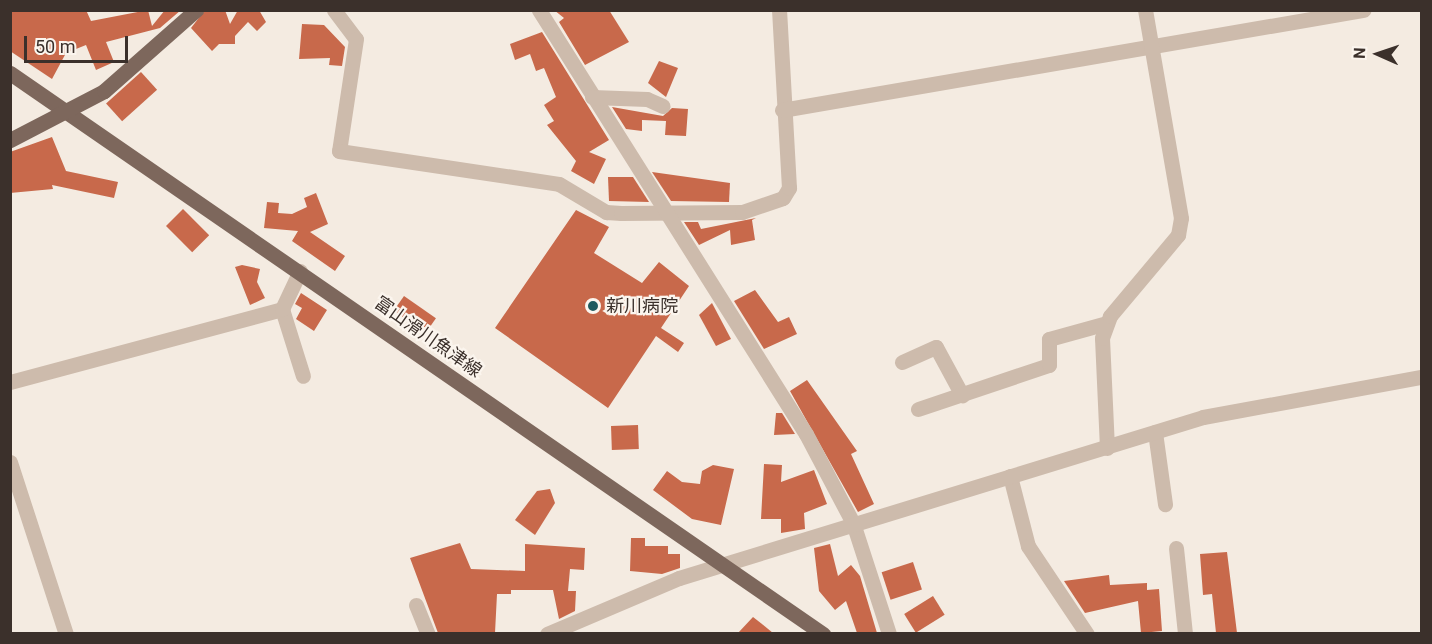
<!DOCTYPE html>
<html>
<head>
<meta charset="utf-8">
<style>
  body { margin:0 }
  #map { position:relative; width:1432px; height:644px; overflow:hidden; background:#f4ebe1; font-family:Roboto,"Noto Sans JP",sans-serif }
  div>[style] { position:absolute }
  .building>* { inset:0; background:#c8694b; transform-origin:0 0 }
  .minor>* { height:15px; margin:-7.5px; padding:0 7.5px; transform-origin:7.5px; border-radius:7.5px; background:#cdbbac }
  .major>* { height:15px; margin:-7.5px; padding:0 7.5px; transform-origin:7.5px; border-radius:7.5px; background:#7d675c }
  .dots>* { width:16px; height:16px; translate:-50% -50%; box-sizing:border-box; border:3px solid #fbf5ee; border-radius:50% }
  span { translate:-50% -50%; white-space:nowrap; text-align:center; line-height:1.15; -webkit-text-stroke:4.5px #fbf5ee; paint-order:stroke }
  .poi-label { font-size:18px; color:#3b302b }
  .left { translate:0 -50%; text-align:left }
  .street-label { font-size:18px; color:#3b302b }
  .frame { position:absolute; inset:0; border:12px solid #3b302b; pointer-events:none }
  .north { position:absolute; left:1348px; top:24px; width:60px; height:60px; -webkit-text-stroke:4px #fbf5ee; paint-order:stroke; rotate:273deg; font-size:16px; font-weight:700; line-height:24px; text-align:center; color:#3b302b }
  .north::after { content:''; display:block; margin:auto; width:21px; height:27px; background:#3b302b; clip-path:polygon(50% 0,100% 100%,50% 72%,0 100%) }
  .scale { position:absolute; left:24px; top:36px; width:104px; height:27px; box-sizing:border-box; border:3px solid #3b302b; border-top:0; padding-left:8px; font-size:18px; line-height:21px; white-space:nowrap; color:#3b302b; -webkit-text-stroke:4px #fbf5ee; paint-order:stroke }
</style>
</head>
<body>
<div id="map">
  <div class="building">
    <div style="clip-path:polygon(10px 10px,86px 10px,91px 21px,148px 10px,152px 26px,165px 10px,181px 10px,160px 28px,106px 42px,114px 62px,96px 70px,86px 45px,66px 53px,52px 79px,10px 51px)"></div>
    <div style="clip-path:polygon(205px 10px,225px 10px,230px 24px,238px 10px,259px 10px,266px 22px,257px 31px,248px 22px,235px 36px,235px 44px,219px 44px,212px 51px,191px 28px)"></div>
    <div style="clip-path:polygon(554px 10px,609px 10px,629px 42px,585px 65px,559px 22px,564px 18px)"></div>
    <div style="clip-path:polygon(302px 24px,324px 25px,345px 47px,342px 66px,329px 65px,330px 58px,299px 59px)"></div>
    <div style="clip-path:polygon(542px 32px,609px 140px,589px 152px,606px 159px,594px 184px,571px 171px,576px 161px,547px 125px,554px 121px,544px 105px,556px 97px,544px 68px,536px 71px,530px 54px,515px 60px,510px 44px)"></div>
    <div style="clip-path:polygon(659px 61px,678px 68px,666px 97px,648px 83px)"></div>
    <div style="left:141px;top:72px;width:24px;height:47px;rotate:48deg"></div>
    <div style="clip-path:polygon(612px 107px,663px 116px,672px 108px,688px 109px,686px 136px,665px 135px,666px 121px,642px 120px,642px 131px,626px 129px)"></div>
    <div style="clip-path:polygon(52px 137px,66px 171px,118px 182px,114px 198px,52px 185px,53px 189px,10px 193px,10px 152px)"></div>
    <div style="clip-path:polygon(652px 172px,730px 183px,729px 202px,671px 201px)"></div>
    <div style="clip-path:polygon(608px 177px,633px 177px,649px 202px,609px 201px)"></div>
    <div style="clip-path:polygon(316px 193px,328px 224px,310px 232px,345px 256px,335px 271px,292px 241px,298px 231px,264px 228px,267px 202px,279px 203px,278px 213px,292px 214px,307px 207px,304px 198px)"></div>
    <div style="left:183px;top:209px;width:37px;height:24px;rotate:45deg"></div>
    <div style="clip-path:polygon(576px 210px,609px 227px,594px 253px,642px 283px,659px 262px,689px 286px,661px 328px,684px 343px,678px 352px,656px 336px,608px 408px,495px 328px)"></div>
    <div style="clip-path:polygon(756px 218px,752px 220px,755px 240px,731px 245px,730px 230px,699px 245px,684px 222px,698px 222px,701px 229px)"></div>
    <div style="clip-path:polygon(242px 265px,260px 269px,257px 282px,265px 298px,250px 305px,235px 267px)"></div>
    <div style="clip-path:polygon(755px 290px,778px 322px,789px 317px,797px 334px,764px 349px,734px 301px)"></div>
    <div style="clip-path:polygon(301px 293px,327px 310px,314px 331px,296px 319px,302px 308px,295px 304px)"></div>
    <div style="left:404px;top:296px;width:39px;height:18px;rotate:35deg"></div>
    <div style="clip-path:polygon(712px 303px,731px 339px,716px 346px,699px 315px)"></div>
    <div style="clip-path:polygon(807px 380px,857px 451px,851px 454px,874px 504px,858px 512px,790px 391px)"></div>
    <div style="clip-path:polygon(776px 413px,782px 413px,795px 434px,774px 435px)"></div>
    <div style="left:638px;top:425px;width:24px;height:27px;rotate:88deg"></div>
    <div style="clip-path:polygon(764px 464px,782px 465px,781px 482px,814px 470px,827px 504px,804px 513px,805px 529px,781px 533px,781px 519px,761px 519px)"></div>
    <div style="clip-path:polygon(713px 465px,734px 469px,721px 525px,692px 519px,653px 490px,667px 471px,682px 482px,700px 484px,702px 471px)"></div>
    <div style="clip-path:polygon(550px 489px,555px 503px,535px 535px,515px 520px,537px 491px)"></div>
    <div style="clip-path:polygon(631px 538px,645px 538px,645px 546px,668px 546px,668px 554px,680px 554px,680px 568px,662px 574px,630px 571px)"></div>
    <div style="clip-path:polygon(460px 543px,471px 569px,525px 571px,525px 544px,585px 548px,584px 570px,570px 569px,568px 591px,576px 591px,575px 611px,559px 619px,553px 590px,511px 590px,511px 594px,497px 594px,495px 633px,438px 633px,410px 558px)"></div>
    <div style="clip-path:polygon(830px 544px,838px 576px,851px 565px,860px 576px,877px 633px,857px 633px,846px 601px,835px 610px,819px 591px,814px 548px)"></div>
    <div style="clip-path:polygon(1227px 552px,1237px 633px,1216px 633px,1212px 594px,1203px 595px,1200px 554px)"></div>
    <div style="left:913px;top:562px;width:29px;height:33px;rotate:72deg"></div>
    <div style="clip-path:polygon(1109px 575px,1110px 585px,1147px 583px,1147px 590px,1159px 589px,1162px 631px,1141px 633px,1138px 601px,1085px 613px,1064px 581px)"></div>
    <div style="left:933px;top:596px;width:22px;height:34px;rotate:58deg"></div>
    <div style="clip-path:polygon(753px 617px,762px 624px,773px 633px,738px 633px)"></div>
  </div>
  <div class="minor">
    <div style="left:334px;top:10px;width:36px;rotate:53deg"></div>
    <div style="left:356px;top:39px;width:113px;rotate:98.6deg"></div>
    <div style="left:339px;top:151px;width:222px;rotate:8.5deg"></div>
    <div style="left:559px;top:184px;width:55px;rotate:30.8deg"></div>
    <div style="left:606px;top:212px;width:15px;rotate:4deg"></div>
    <div style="left:621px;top:213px;width:121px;rotate:-0.5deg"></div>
    <div style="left:742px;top:212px;width:43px;rotate:-18.9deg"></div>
    <div style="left:783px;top:198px;width:12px;rotate:-59deg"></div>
    <div style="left:789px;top:188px;width:178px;rotate:-93.2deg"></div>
    <div style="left:539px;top:10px;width:501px;rotate:57.8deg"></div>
    <div style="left:806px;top:434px;width:101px;rotate:62.2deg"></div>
    <div style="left:853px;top:523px;width:117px;rotate:72deg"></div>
    <div style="left:592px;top:97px;width:55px;rotate:2.1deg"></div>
    <div style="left:647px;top:99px;width:17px;rotate:24deg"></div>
    <div style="left:782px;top:110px;width:590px;rotate:-9.77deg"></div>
    <div style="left:282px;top:309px;width:70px;rotate:72.6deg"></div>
    <div style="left:902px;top:362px;width:37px;rotate:-24deg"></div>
    <div style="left:936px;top:347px;width:55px;rotate:61.6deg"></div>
    <div style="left:10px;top:382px;width:282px;rotate:-15deg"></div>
    <div style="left:282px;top:309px;width:42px;rotate:-64.7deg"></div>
    <div style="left:918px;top:409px;width:138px;rotate:-18.6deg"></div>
    <div style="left:1049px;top:365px;width:26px;rotate:-90deg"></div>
    <div style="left:1049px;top:339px;width:60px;rotate:-15.4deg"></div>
    <div style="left:1155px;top:432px;width:73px;rotate:82.1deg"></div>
    <div style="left:1107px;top:448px;width:110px;rotate:-92.6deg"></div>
    <div style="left:1102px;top:338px;width:23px;rotate:-70deg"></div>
    <div style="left:1110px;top:316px;width:106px;rotate:-50deg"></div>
    <div style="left:1178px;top:235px;width:17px;rotate:-80deg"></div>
    <div style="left:1181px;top:218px;width:211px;rotate:-99.8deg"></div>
    <div style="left:10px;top:462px;width:181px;rotate:72deg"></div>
    <div style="left:1010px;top:476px;width:72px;rotate:75.6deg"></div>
    <div style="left:1028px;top:546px;width:106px;rotate:56.2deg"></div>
    <div style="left:1176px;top:548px;width:86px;rotate:84deg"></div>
    <div style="left:416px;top:605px;width:31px;rotate:68deg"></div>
    <div style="left:547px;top:634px;width:143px;rotate:-23deg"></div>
    <div style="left:679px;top:578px;width:548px;rotate:-17.08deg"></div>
    <div style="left:1203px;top:417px;width:223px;rotate:-10.4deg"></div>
  </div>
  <div class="major">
    <div style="left:10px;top:73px;width:988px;rotate:34.61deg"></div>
    <div style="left:10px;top:140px;width:106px;rotate:-27.5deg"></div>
    <div style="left:104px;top:91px;width:123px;rotate:-41.4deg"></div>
  </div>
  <div class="dots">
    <div style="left:593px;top:306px;background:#1f5a5e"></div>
  </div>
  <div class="poi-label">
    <span class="left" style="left:606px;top:306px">新川病院</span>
  </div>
  <div class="street-label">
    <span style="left:428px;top:337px;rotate:35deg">富山滑川魚津線</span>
  </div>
  <div class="frame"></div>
  <div class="north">N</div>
  <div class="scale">50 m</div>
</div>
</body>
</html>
